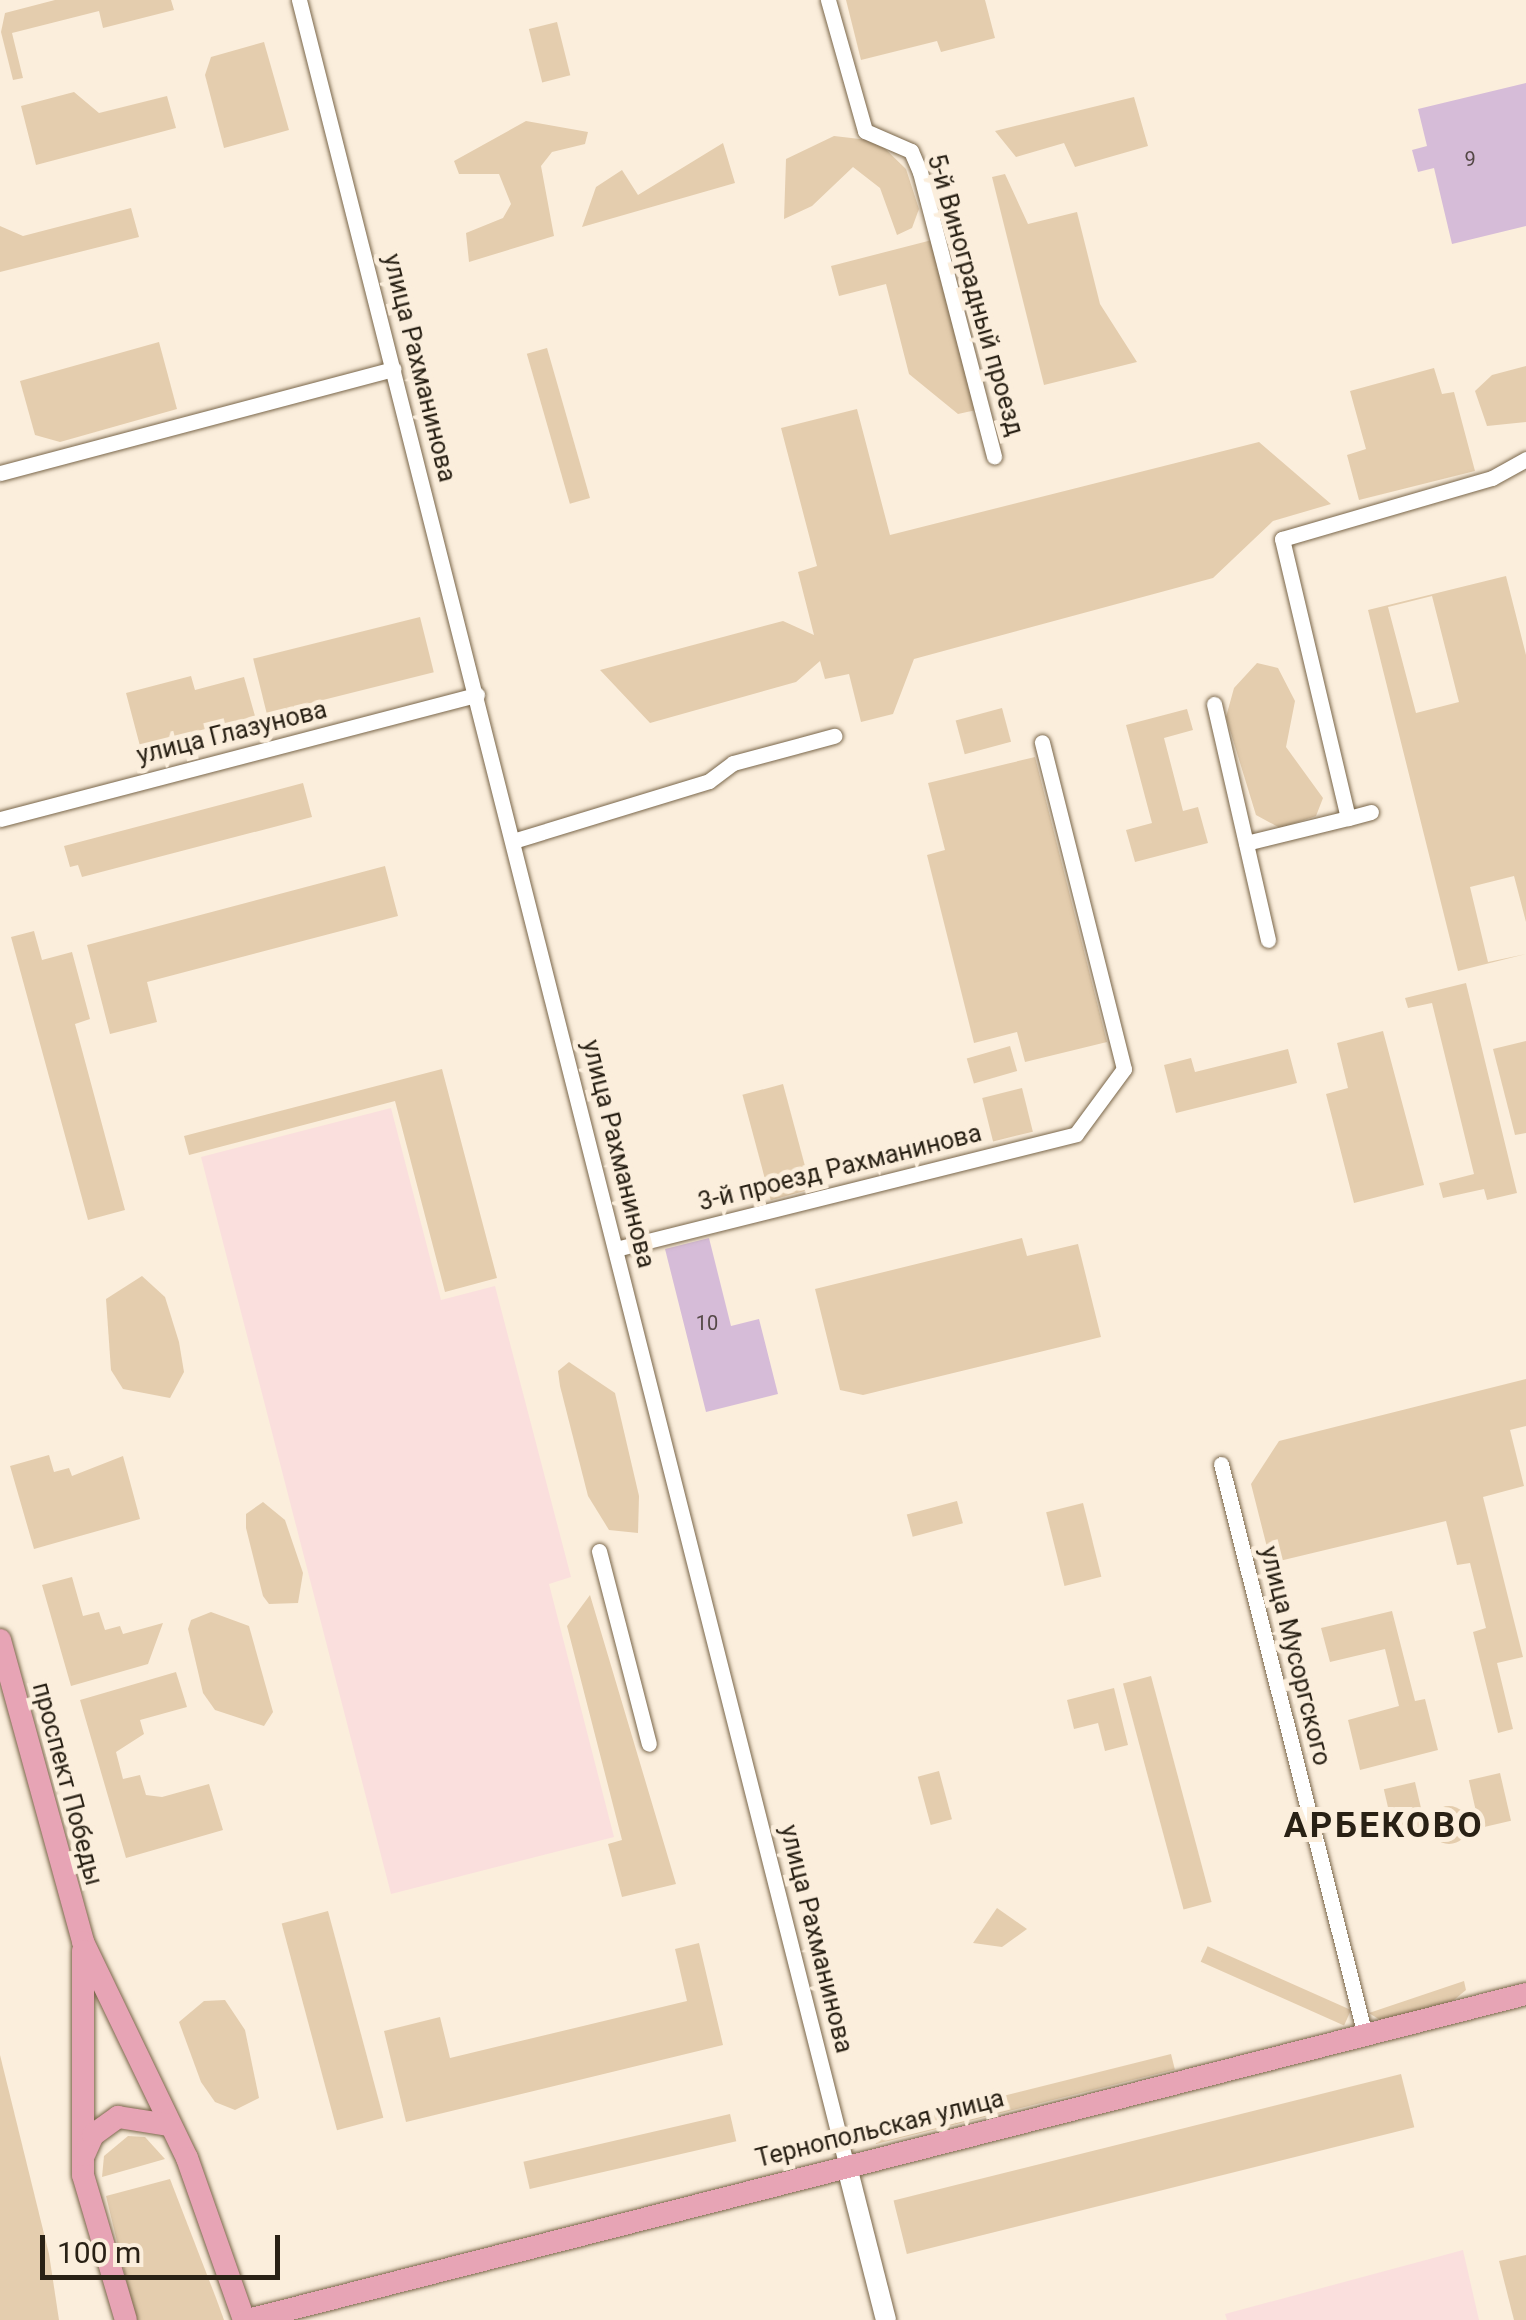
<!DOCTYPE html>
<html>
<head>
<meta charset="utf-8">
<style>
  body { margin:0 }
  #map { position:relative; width:1526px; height:2320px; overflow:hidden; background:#fbeedc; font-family:Roboto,sans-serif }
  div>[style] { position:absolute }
  .education>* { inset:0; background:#fadfdd }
  .green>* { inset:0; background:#e4cdae; transform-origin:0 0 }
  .round { border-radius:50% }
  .building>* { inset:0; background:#d6bcd8 }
  .roads { filter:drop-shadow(0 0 2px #79664a) drop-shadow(0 0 2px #79664a) }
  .street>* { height:15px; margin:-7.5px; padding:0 7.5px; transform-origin:7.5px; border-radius:7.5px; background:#fff }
  .secondary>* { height:20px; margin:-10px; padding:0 10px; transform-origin:10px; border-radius:10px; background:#fff }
  .primary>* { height:22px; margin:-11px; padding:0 11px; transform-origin:11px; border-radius:11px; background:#e7a4b5 }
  span { translate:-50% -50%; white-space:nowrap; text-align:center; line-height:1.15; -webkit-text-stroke:10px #fbeedc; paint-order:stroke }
  .number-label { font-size:20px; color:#544846 }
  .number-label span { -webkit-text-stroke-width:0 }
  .street-label { font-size:25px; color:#292115 }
  .district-label { font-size:35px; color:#292115; font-weight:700; letter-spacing:2.5px }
  .scale { position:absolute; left:40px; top:2235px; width:240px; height:45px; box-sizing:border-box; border:5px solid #292115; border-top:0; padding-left:12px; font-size:30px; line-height:35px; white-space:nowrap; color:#292115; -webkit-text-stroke:8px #fbeedc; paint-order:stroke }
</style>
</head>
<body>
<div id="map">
  <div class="education">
    <div style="clip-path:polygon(391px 1108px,441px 1300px,495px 1286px,571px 1577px,549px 1584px,614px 1837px,391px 1894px,201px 1157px)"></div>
    <div style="clip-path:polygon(1463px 2250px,1479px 2320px,1227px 2320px,1225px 2314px)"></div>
  </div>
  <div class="green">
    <div style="clip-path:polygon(55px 0,171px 0,174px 10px,103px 28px,99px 11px,12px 33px,23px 78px,13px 80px,1px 32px,5px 13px)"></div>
    <div style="clip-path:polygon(846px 0,985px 0,995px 38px,941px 52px,937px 41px,861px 60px)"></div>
    <div style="left:557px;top:22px;width:55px;height:29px;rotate:76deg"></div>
    <div style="clip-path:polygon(264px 42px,289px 130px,224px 148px,205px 75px,211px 57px)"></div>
    <div style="clip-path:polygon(74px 92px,99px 113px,167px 96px,176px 128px,36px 165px,21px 106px)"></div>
    <div style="clip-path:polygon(1134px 97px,1148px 146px,1075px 167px,1064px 143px,1016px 157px,995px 131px)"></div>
    <div style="clip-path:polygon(526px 121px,588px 132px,585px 144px,552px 152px,541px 166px,554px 236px,469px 262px,466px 233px,503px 218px,511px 204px,499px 174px,459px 174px,454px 161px)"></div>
    <div style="clip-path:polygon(834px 136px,877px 141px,906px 169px,919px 209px,912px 228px,897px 235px,880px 188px,853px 167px,812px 206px,784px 219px,786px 159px)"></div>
    <div style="clip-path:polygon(723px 143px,735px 183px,582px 227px,596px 187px,622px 170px,638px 195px)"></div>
    <div style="clip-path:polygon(1005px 174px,1028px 224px,1077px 212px,1100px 304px,1137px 362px,1044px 385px,992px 177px)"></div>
    <div style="clip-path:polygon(131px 208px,139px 237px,0 272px,0 226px,23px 236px)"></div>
    <div style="clip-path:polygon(932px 240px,976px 410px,958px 414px,909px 374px,886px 284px,839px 296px,831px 266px)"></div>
    <div style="clip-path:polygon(159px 342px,177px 409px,60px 442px,35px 435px,20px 381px)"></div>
    <div style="left:547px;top:348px;width:156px;height:21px;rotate:74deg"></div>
    <div style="clip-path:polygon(1526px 366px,1526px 422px,1487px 426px,1475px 391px,1492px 375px)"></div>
    <div style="clip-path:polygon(1434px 368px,1442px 394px,1454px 392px,1475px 471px,1359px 500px,1347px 455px,1366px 449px,1350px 391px)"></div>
    <div style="clip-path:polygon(857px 409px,890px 535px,1259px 442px,1331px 504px,1273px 521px,1213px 578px,914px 659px,893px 714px,861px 722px,849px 674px,825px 679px,820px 661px,796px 682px,650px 723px,600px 670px,783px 621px,814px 635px,798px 572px,817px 566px,781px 428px)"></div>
    <div style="clip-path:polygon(evenodd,1506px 576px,1526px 655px,1526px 922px,1514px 876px,1470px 887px,1488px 962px,1526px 954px,1458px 971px,1368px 610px,1506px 576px,1432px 596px,1459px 702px,1416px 713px,1388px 607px,1432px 596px)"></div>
    <div style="left:420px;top:617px;width:57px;height:172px;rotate:76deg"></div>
    <div style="clip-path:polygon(1257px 663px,1278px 668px,1295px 701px,1286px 747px,1323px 798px,1316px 816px,1280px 828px,1256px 815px,1226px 717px,1234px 688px)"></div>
    <div style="clip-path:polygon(191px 676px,195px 690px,244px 677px,255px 716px,140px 746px,126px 693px)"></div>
    <div style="left:1002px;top:708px;width:35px;height:48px;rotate:75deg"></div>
    <div style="clip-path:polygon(1187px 709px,1193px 730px,1164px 738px,1183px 811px,1198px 807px,1208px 843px,1135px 862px,1126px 830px,1152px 823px,1126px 725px)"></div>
    <div style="clip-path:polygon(1035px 757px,1107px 1042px,1025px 1062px,1017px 1032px,974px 1043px,927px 855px,945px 850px,928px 783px)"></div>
    <div style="clip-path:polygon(303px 783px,312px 817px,82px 877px,78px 865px,70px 867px,64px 846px)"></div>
    <div style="clip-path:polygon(385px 866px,398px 916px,147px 982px,157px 1022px,110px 1034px,87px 945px)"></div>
    <div style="clip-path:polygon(34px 931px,42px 960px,72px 952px,90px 1019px,75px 1024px,125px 1210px,88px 1220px,11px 937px)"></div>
    <div style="clip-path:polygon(1466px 983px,1517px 1193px,1487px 1200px,1484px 1189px,1443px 1198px,1439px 1183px,1474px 1174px,1432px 1003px,1408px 1008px,1405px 998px)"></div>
    <div style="clip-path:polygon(1383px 1031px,1424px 1185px,1354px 1203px,1326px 1094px,1348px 1088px,1337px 1043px)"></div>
    <div style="clip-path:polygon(1526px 1041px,1526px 1133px,1515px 1135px,1493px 1049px)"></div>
    <div style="left:1010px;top:1046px;width:26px;height:45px;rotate:74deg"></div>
    <div style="clip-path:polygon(1288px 1049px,1297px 1083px,1176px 1113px,1164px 1065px,1191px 1058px,1195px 1072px)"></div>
    <div style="clip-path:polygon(442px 1069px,497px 1278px,445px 1292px,395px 1101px,189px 1155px,184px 1136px)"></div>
    <div style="left:783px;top:1084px;width:109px;height:42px;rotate:75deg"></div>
    <div style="left:1022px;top:1088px;width:45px;height:41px;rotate:76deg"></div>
    <div style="clip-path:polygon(1022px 1238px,1027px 1256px,1078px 1244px,1101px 1337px,863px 1395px,840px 1390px,815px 1289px)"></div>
    <div style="clip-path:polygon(142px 1276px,165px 1297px,179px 1342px,184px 1372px,170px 1398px,123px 1389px,111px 1370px,106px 1299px)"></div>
    <div style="clip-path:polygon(569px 1362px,615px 1393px,639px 1496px,638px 1533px,609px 1530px,588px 1496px,560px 1386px,558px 1371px)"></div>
    <div style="clip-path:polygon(1526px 1379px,1526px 1426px,1510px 1430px,1524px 1486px,1483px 1497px,1523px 1657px,1497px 1663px,1513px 1729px,1498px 1733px,1473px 1632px,1486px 1628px,1470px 1563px,1457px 1565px,1446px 1521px,1271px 1563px,1251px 1484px,1279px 1441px)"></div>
    <div style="clip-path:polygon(49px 1455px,54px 1472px,69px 1468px,72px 1476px,123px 1456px,140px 1519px,34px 1549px,10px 1466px)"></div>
    <div style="left:957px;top:1501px;width:23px;height:52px;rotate:75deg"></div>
    <div style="clip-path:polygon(263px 1502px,285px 1520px,303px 1573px,298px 1603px,269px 1604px,263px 1596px,246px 1528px,246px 1514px)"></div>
    <div style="left:1083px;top:1503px;width:76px;height:38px;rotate:76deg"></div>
    <div style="clip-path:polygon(72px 1577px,83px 1616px,99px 1612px,105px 1630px,120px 1626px,123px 1634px,163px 1623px,148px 1664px,71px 1686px,42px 1585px)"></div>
    <div style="clip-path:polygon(590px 1595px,676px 1884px,622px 1897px,608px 1844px,622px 1840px,567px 1626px)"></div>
    <div style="clip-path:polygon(1392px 1611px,1415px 1701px,1425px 1699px,1438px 1750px,1360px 1770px,1348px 1720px,1399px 1706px,1385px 1649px,1330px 1662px,1321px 1628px)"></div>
    <div style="clip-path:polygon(211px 1612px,249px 1626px,273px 1712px,264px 1726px,215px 1710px,203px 1693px,188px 1629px,191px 1620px)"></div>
    <div style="clip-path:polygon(176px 1672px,187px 1707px,140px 1720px,144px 1734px,116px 1752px,123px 1779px,140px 1775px,146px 1795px,162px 1797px,209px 1784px,223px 1830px,126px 1858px,80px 1700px)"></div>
    <div style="left:1151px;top:1676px;width:234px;height:29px;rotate:75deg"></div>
    <div style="clip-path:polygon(1114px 1688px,1128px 1745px,1105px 1751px,1098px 1723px,1074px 1729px,1067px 1700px)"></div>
    <div style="left:939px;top:1771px;width:50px;height:22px;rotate:75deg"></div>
    <div style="left:1500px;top:1773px;width:49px;height:32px;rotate:77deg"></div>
    <div style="left:1415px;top:1782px;width:53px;height:32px;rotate:77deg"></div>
    <div class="round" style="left:1430px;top:1806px;width:38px;height:38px"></div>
    <div style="clip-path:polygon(997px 1908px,1027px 1929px,1002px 1947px,973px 1943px)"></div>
    <div style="left:328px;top:1911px;width:214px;height:48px;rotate:75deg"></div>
    <div style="clip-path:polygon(699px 1943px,723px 2045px,406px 2122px,384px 2031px,440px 2017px,450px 2058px,687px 2001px,675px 1949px)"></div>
    <div style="clip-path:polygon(1464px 1981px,1466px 1990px,1449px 2004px,1380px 2020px,1369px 2013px)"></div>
    <div style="clip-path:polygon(225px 2000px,245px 2030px,259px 2098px,235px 2110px,215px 2102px,201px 2082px,179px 2022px,204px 2001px)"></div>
    <div style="left:1351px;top:2010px;width:17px;height:157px;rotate:114deg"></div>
    <div style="left:1171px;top:2054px;width:16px;height:308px;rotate:76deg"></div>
    <div style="clip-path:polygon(0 2055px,49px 2254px,59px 2320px,0 2320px)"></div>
    <div style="left:1401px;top:2074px;width:55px;height:523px;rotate:76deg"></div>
    <div style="left:730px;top:2114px;width:28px;height:212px;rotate:77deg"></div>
    <div style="clip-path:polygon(128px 2136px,145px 2137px,165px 2159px,102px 2177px,104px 2156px)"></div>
    <div style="clip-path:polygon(170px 2179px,216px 2298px,224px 2320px,136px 2320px,106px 2196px)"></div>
    <div style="clip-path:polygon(1526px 2255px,1526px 2320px,1514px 2320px,1499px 2261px)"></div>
  </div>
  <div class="building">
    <div style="clip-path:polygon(1526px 83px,1526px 226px,1452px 244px,1434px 168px,1418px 172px,1412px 150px,1427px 146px,1418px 109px)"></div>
    <div style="clip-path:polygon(709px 1238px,731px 1326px,759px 1319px,778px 1394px,706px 1412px,665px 1249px)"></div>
  </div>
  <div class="roads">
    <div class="street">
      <div style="left:299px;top:0;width:2235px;rotate:75.81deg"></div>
      <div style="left:828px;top:0;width:136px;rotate:74.2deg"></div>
      <div style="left:865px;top:131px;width:50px;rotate:23.5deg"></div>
      <div style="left:911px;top:151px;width:23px;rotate:67deg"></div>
      <div style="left:920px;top:172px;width:294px;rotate:75.4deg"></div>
      <div style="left:0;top:473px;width:407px;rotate:-14.8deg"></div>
      <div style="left:1214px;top:704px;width:242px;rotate:77.1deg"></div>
      <div style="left:1371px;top:812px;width:24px;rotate:165deg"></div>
      <div style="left:1348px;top:818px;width:287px;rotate:-103.3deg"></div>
      <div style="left:1282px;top:539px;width:219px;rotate:-16.2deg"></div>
      <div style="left:1492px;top:478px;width:39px;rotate:-29deg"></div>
      <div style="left:0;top:819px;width:493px;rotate:-14.6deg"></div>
      <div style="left:513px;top:841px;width:205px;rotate:-17deg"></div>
      <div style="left:709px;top:781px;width:30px;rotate:-37deg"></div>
      <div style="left:733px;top:763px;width:105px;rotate:-15deg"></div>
      <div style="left:1246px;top:843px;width:105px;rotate:-13.8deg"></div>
      <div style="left:616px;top:1249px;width:474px;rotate:-14deg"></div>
      <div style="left:1076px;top:1134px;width:81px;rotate:-53.6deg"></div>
      <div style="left:1124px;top:1069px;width:337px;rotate:-104.1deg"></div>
      <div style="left:1221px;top:1464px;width:589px;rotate:75.85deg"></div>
      <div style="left:599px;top:1551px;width:199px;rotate:75.5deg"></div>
    </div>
    <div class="secondary">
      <div style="left:847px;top:2167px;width:158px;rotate:75.7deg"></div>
    </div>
    <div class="primary">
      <div style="left:0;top:1640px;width:313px;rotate:74.6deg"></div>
      <div style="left:83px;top:1942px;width:240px;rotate:64.3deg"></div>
      <div style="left:187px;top:2158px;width:172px;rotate:70.6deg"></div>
      <div style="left:83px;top:1951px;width:224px;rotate:90deg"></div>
      <div style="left:83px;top:2175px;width:151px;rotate:73.5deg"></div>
      <div style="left:84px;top:2155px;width:22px;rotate:-66deg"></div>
      <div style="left:93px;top:2135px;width:31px;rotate:-36deg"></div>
      <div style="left:118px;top:2117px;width:52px;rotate:8.9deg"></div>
      <div style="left:248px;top:2320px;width:1319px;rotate:-14.31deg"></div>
    </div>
  </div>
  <div class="number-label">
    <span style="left:1470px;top:159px">9</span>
    <span style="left:707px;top:1323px">10</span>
  </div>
  <div class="street-label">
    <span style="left:975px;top:295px;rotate:74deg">5-й Виноградный проезд</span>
    <span style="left:419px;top:368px;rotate:76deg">улица Рахманинова</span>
    <span style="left:232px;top:733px;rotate:-14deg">улица Глазунова</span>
    <span style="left:618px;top:1154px;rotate:76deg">улица Рахманинова</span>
    <span style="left:840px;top:1168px;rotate:-14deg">3-й проезд Рахманинова</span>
    <span style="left:1295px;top:1656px;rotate:76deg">улица Мусоргского</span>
    <span style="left:67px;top:1784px;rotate:75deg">проспект Победы</span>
    <span style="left:816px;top:1939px;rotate:76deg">улица Рахманинова</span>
    <span style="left:880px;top:2129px;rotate:-14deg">Тернопольская улица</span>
  </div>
  <div class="district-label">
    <span style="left:1384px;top:1826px">АРБЕКОВО</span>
  </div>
  <div class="scale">100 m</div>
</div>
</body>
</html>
